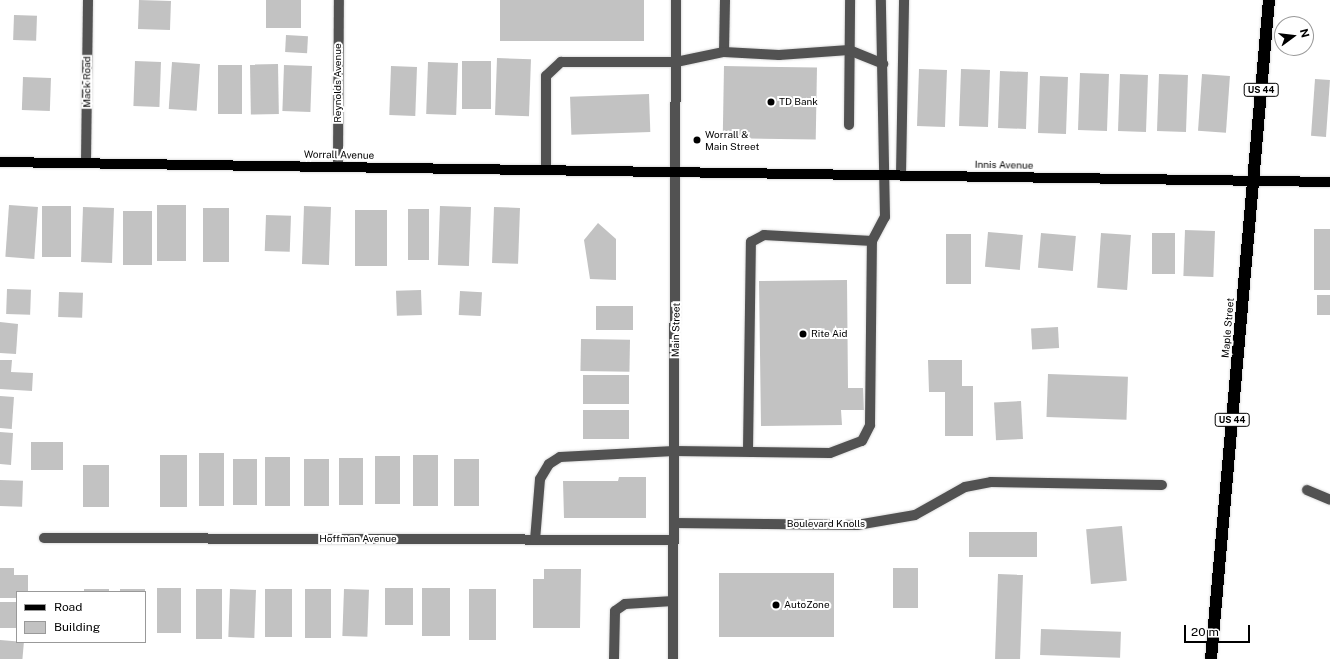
<!DOCTYPE html>
<html>
<head>
<meta charset="utf-8">
<style>
  body { margin:0 }
  #map { position:relative; width:1330px; height:659px; overflow:hidden; background:#fff; font-family:"Public Sans",sans-serif }
  div>[style] { position:absolute }
  .building>* { inset:0; background:#c2c2c2; transform-origin:0 0 }
  .roads { filter:drop-shadow(0 0 1px #dbdbdb) drop-shadow(0 0 1px #dbdbdb) }
  .minor>* { height:10px; margin:-5px; padding:0 5px; transform-origin:5px; border-radius:5px; background:#525252 }
  .major>* { height:10px; margin:-5px; padding:0 5px; transform-origin:5px; border-radius:5px; background:#000 }
  .highway>* { height:12px; margin:-6px; padding:0 6px; transform-origin:6px; border-radius:6px; background:#000 }
  .dots>* { width:11px; height:11px; translate:-50% -50%; box-sizing:border-box; border:2px solid #fff; border-radius:50% }
  span { translate:-50% -50%; white-space:nowrap; text-align:center; line-height:1.15; -webkit-text-stroke:4px #fff; paint-order:stroke }
  .shield-label span { padding:1px 3px; background:#fff; border:1px solid; border-radius:3px; -webkit-text-stroke-width:0 }
  .shield-label { font-size:9px; color:#000; font-weight:700 }
  .street-label { font-size:10px; color:#000 }
  .poi-label { font-size:10px; color:#000 }
  .left { translate:0 -50%; text-align:left }
  .legend { position:absolute; left:16px; top:591px; width:130px; height:52px; box-sizing:border-box; background:#fff; border:1px solid #999; margin:0; padding:5px 7px; list-style:none; font-size:12px; color:#000 }
  .legend li { display:flex; align-items:center; gap:8px; height:20px }
  .legend b { width:20px; border:1px solid #999 }
  .north { position:absolute; left:1274px; top:16px; width:40px; height:40px; box-sizing:border-box; background:#fff; border:1px solid #999; border-radius:50%; rotate:75deg; font-size:11px; font-weight:700; line-height:16px; text-align:center; color:#000 }
  .north::after { content:''; display:block; margin:auto; width:14px; height:18px; background:#000; clip-path:polygon(50% 0,100% 100%,50% 72%,0 100%) }
  .scale { position:absolute; left:1184px; top:625px; width:66px; height:18px; box-sizing:border-box; border:2px solid #000; border-top:0; padding-left:5px; font-size:12px; line-height:14px; white-space:nowrap; color:#000; -webkit-text-stroke:3px #fff; paint-order:stroke }
</style>
</head>
<body>
<div id="map">
  <div class="building">
    <div style="left:139px;top:0;width:32px;height:29px;rotate:2deg"></div>
    <div style="left:266px;top:0;width:35px;height:28px"></div>
    <div style="left:500px;top:0;width:144px;height:41px"></div>
    <div style="left:14px;top:15px;width:23px;height:25px;rotate:2deg"></div>
    <div style="left:286px;top:35px;width:22px;height:17px;rotate:3deg"></div>
    <div style="left:497px;top:58px;width:34px;height:57px;rotate:2deg"></div>
    <div style="left:135px;top:61px;width:26px;height:45px;rotate:2deg"></div>
    <div style="left:462px;top:61px;width:29px;height:48px"></div>
    <div style="left:172px;top:62px;width:28px;height:47px;rotate:4deg"></div>
    <div style="left:428px;top:62px;width:30px;height:52px;rotate:2deg"></div>
    <div style="left:278px;top:64px;width:50px;height:28px;rotate:89deg"></div>
    <div style="left:218px;top:65px;width:24px;height:49px"></div>
    <div style="left:284px;top:65px;width:28px;height:46px;rotate:2deg"></div>
    <div style="left:391px;top:66px;width:26px;height:49px;rotate:2deg"></div>
    <div style="left:724px;top:66px;width:93px;height:72px;rotate:1deg"></div>
    <div style="left:919px;top:69px;width:28px;height:57px;rotate:2deg"></div>
    <div style="left:961px;top:69px;width:29px;height:57px;rotate:2deg"></div>
    <div style="left:1000px;top:71px;width:28px;height:57px;rotate:2deg"></div>
    <div style="left:1080px;top:73px;width:29px;height:57px;rotate:2deg"></div>
    <div style="left:1120px;top:74px;width:28px;height:57px;rotate:2deg"></div>
    <div style="left:1159px;top:74px;width:29px;height:57px;rotate:2deg"></div>
    <div style="left:1202px;top:74px;width:28px;height:57px;rotate:4deg"></div>
    <div style="left:1040px;top:76px;width:28px;height:57px;rotate:2deg"></div>
    <div style="left:23px;top:77px;width:28px;height:33px;rotate:2deg"></div>
    <div style="left:1315px;top:79px;width:15px;height:57px;rotate:4deg"></div>
    <div style="left:649px;top:94px;width:38px;height:79px;rotate:88deg"></div>
    <div style="left:9px;top:205px;width:29px;height:52px;rotate:4deg"></div>
    <div style="left:157px;top:205px;width:29px;height:56px"></div>
    <div style="left:42px;top:206px;width:29px;height:51px"></div>
    <div style="left:304px;top:206px;width:27px;height:58px;rotate:2deg"></div>
    <div style="left:440px;top:206px;width:31px;height:59px;rotate:2deg"></div>
    <div style="left:83px;top:207px;width:31px;height:55px;rotate:2deg"></div>
    <div style="left:494px;top:207px;width:26px;height:56px;rotate:2deg"></div>
    <div style="left:203px;top:208px;width:26px;height:54px"></div>
    <div style="left:408px;top:209px;width:21px;height:51px"></div>
    <div style="left:355px;top:210px;width:32px;height:56px"></div>
    <div style="left:123px;top:211px;width:29px;height:54px"></div>
    <div style="left:266px;top:215px;width:25px;height:36px;rotate:2deg"></div>
    <div style="clip-path:polygon(598px 223px,616px 239px,616px 280px,590px 279px,584px 240px)"></div>
    <div style="left:1314px;top:229px;width:16px;height:61px"></div>
    <div style="left:1185px;top:230px;width:30px;height:46px;rotate:2deg"></div>
    <div style="left:988px;top:232px;width:35px;height:35px;rotate:5deg"></div>
    <div style="left:1041px;top:233px;width:35px;height:35px;rotate:5deg"></div>
    <div style="left:1101px;top:233px;width:30px;height:55px;rotate:4deg"></div>
    <div style="left:1152px;top:233px;width:23px;height:41px"></div>
    <div style="left:946px;top:234px;width:25px;height:50px"></div>
    <div style="clip-path:polygon(847px 280px,848px 388px,863px 388px,864px 410px,841px 410px,842px 425px,761px 426px,759px 281px)"></div>
    <div style="left:7px;top:289px;width:24px;height:25px;rotate:2deg"></div>
    <div style="left:421px;top:290px;width:25px;height:25px;rotate:88deg"></div>
    <div style="left:460px;top:291px;width:22px;height:24px;rotate:3deg"></div>
    <div style="left:59px;top:292px;width:24px;height:25px;rotate:2deg"></div>
    <div style="left:1317px;top:295px;width:13px;height:20px"></div>
    <div style="left:596px;top:306px;width:37px;height:24px"></div>
    <div style="clip-path:polygon(0 322px,18px 324px,16px 354px,0 353px)"></div>
    <div style="left:1058px;top:327px;width:21px;height:27px;rotate:87deg"></div>
    <div style="left:581px;top:339px;width:49px;height:32px;rotate:1deg"></div>
    <div style="clip-path:polygon(0 360px,12px 360px,11px 372px,33px 373px,32px 391px,0 389px)"></div>
    <div style="clip-path:polygon(928px 360px,962px 360px,962px 386px,973px 386px,973px 436px,945px 436px,945px 392px,929px 392px)"></div>
    <div style="left:1048px;top:374px;width:80px;height:43px;rotate:2deg"></div>
    <div style="left:583px;top:375px;width:46px;height:29px"></div>
    <div style="left:0;top:396px;width:14px;height:32px;rotate:4deg"></div>
    <div style="left:1021px;top:401px;width:38px;height:27px;rotate:87deg"></div>
    <div style="left:583px;top:410px;width:46px;height:29px"></div>
    <div style="clip-path:polygon(0 432px,13px 433px,11px 465px,0 464px)"></div>
    <div style="left:31px;top:442px;width:32px;height:28px"></div>
    <div style="left:199px;top:453px;width:25px;height:53px"></div>
    <div style="left:160px;top:455px;width:27px;height:52px"></div>
    <div style="left:413px;top:455px;width:25px;height:51px"></div>
    <div style="left:375px;top:456px;width:25px;height:48px"></div>
    <div style="left:265px;top:457px;width:25px;height:49px"></div>
    <div style="left:339px;top:458px;width:24px;height:47px"></div>
    <div style="left:233px;top:459px;width:24px;height:46px"></div>
    <div style="left:304px;top:459px;width:25px;height:47px"></div>
    <div style="left:454px;top:459px;width:25px;height:47px"></div>
    <div style="left:83px;top:465px;width:26px;height:42px"></div>
    <div style="clip-path:polygon(619px 477px,646px 477px,646px 518px,564px 518px,563px 481px,618px 481px)"></div>
    <div style="left:0;top:480px;width:23px;height:26px;rotate:2deg"></div>
    <div style="left:1122px;top:526px;width:55px;height:36px;rotate:85deg"></div>
    <div style="left:969px;top:532px;width:68px;height:25px"></div>
    <div style="clip-path:polygon(0 568px,14px 568px,14px 575px,28px 575px,28px 592px,17px 592px,17px 598px,0 598px)"></div>
    <div style="left:893px;top:568px;width:25px;height:40px"></div>
    <div style="clip-path:polygon(544px 569px,581px 569px,580px 628px,533px 628px,533px 579px,544px 579px)"></div>
    <div style="left:719px;top:573px;width:115px;height:64px"></div>
    <div style="left:998px;top:574px;width:25px;height:85px;rotate:2deg"></div>
    <div style="left:157px;top:588px;width:24px;height:45px"></div>
    <div style="left:385px;top:588px;width:28px;height:37px"></div>
    <div style="left:422px;top:588px;width:28px;height:48px"></div>
    <div style="left:84px;top:589px;width:25px;height:3px"></div>
    <div style="left:120px;top:589px;width:25px;height:3px"></div>
    <div style="left:196px;top:589px;width:26px;height:50px"></div>
    <div style="left:230px;top:589px;width:26px;height:48px;rotate:2deg"></div>
    <div style="left:265px;top:589px;width:27px;height:48px"></div>
    <div style="left:305px;top:589px;width:26px;height:49px"></div>
    <div style="left:344px;top:589px;width:25px;height:47px;rotate:2deg"></div>
    <div style="left:469px;top:589px;width:27px;height:51px"></div>
    <div style="left:0;top:602px;width:17px;height:26px"></div>
    <div style="left:1041px;top:629px;width:80px;height:26px;rotate:2deg"></div>
    <div style="left:0;top:640px;width:24px;height:19px;rotate:5deg"></div>
  </div>
  <div class="roads">
    <div class="minor">
      <div style="left:724px;top:52px;width:52px;rotate:-88.9deg"></div>
      <div style="left:849px;top:125px;width:125px;rotate:-89.5deg"></div>
      <div style="left:86px;top:163px;width:163px;rotate:-89.3deg"></div>
      <div style="left:338px;top:167px;width:167px;rotate:-89.7deg"></div>
      <div style="left:546px;top:169px;width:93px;rotate:-90deg"></div>
      <div style="left:546px;top:76px;width:21px;rotate:-43deg"></div>
      <div style="left:561px;top:62px;width:115px"></div>
      <div style="left:676px;top:62px;width:49px;rotate:-11.8deg"></div>
      <div style="left:724px;top:52px;width:55px;rotate:3.1deg"></div>
      <div style="left:779px;top:55px;width:70px;rotate:-4.1deg"></div>
      <div style="left:849px;top:50px;width:37px;rotate:22deg"></div>
      <div style="left:901px;top:175px;width:175px;rotate:-89deg"></div>
      <div style="left:748px;top:450px;width:208px;rotate:-89.2deg"></div>
      <div style="left:751px;top:242px;width:15px;rotate:-28deg"></div>
      <div style="left:764px;top:235px;width:108px;rotate:3.2deg"></div>
      <div style="left:1307px;top:490px;width:25px;rotate:23deg"></div>
      <div style="left:674px;top:523px;width:183px;rotate:0.6deg"></div>
      <div style="left:857px;top:525px;width:59px;rotate:-9.8deg"></div>
      <div style="left:915px;top:515px;width:57px;rotate:-29.2deg"></div>
      <div style="left:965px;top:487px;width:26px;rotate:-11deg"></div>
      <div style="left:991px;top:482px;width:171px;rotate:1deg"></div>
      <div style="left:44px;top:538px;width:629px;rotate:0.18deg"></div>
      <div style="left:535px;top:540px;width:61px;rotate:-85.3deg"></div>
      <div style="left:540px;top:479px;width:17px;rotate:-59deg"></div>
      <div style="left:549px;top:464px;width:13px;rotate:-32deg"></div>
      <div style="left:560px;top:457px;width:114px;rotate:-3deg"></div>
      <div style="left:674px;top:451px;width:156px;rotate:0.7deg"></div>
      <div style="left:830px;top:453px;width:34px;rotate:-21deg"></div>
      <div style="left:862px;top:441px;width:18px;rotate:-63deg"></div>
      <div style="left:870px;top:425px;width:184px;rotate:-89.4deg"></div>
      <div style="left:872px;top:241px;width:27px;rotate:-62deg"></div>
      <div style="left:885px;top:217px;width:217px;rotate:-91.1deg"></div>
      <div style="left:614px;top:659px;width:48px;rotate:-88.8deg"></div>
      <div style="left:615px;top:611px;width:12px;rotate:-35deg"></div>
      <div style="left:625px;top:604px;width:48px;rotate:-3.6deg"></div>
      <div style="left:673px;top:659px;width:659px;rotate:-89.74deg"></div>
    </div>
    <div class="major">
      <div style="left:0;top:162px;width:1330px;rotate:0.86deg"></div>
    </div>
    <div class="highway">
      <div style="left:1211px;top:659px;width:662px;rotate:-84.97deg"></div>
    </div>
  </div>
  <div class="dots">
    <div style="left:771px;top:102px;background:#000"></div>
    <div style="left:697px;top:140px;background:#000"></div>
    <div style="left:803px;top:334px;background:#000"></div>
    <div style="left:776px;top:605px;background:#000"></div>
  </div>
  <div class="shield-label">
    <span style="left:1261px;top:90px">US 44</span>
    <span style="left:1232px;top:420px">US 44</span>
  </div>
  <div class="street-label">
    <span style="left:87px;top:82px;rotate:-90deg">Mack Road</span>
    <span style="left:338px;top:83px;rotate:-90deg">Reynolds Avenue</span>
    <span style="left:339px;top:155px;rotate:1deg">Worrall Avenue</span>
    <span style="left:1004px;top:165px;rotate:1deg">Innis Avenue</span>
    <span style="left:1228px;top:328px;rotate:-85deg">Maple Street</span>
    <span style="left:676px;top:330px;rotate:-89deg">Main Street</span>
    <span style="left:826px;top:524px">Boulevard Knolls</span>
    <span style="left:358px;top:539px">Hoffman Avenue</span>
  </div>
  <div class="poi-label">
    <span class="left" style="left:779px;top:102px">TD Bank</span>
    <span class="left" style="left:705px;top:140px">Worrall &amp;<br>Main Street</span>
    <span class="left" style="left:811px;top:334px">Rite Aid</span>
    <span class="left" style="left:784px;top:605px">AutoZone</span>
  </div>
  <ul class="legend">
  <li><b style="height:5px;background:#000"></b>Road</li>
  <li><b style="height:11px;background:#c2c2c2"></b>Building</li>
  </ul>
  <div class="north">N</div>
  <div class="scale">20 m</div>
</div>
</body>
</html>
